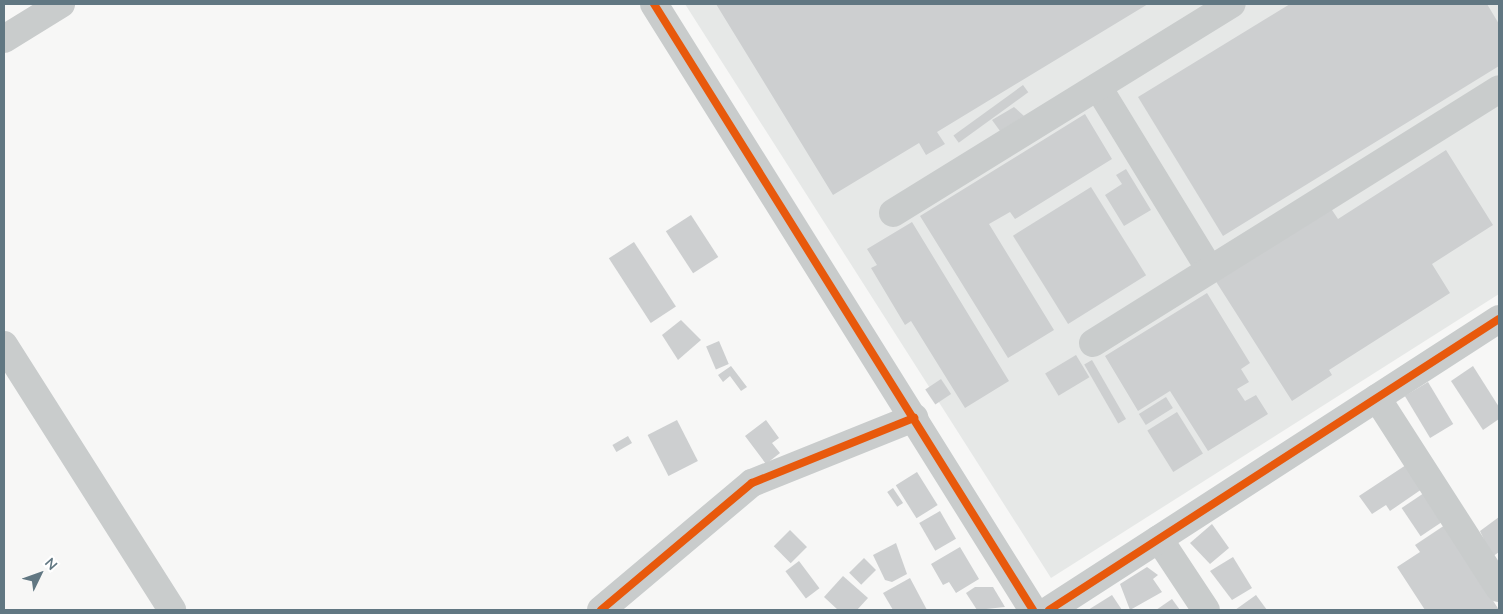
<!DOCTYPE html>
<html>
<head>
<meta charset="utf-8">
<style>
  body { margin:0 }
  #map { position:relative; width:1503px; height:614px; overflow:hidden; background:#f7f7f6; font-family:Mulish,sans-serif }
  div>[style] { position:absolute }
  .built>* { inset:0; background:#e6e8e7 }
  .building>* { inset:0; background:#cdcfd0; transform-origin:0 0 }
  .minor>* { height:28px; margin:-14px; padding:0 14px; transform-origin:14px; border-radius:14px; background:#c9cccc }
  .cycleway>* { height:8px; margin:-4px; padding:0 4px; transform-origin:4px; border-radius:4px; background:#e8590c }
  span { translate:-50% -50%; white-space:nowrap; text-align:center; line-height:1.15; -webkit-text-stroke:5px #fff; paint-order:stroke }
  .frame { position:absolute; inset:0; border:5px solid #617782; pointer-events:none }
  .north { position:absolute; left:15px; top:549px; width:50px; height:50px; -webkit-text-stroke:4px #fff; paint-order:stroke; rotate:48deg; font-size:14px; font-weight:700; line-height:20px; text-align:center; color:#617782 }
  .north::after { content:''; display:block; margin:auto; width:18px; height:22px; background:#617782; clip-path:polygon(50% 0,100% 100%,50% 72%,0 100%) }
</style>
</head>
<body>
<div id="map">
  <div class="built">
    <div style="clip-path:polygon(685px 4px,1499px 4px,1499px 294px,1051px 578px)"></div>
  </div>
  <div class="building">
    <div style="clip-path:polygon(716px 4px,1148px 4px,937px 132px,945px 144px,926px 155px,919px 143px,833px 195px)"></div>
    <div style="clip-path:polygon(1290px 4px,1487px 4px,1499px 24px,1499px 66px,1223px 236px,1138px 97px)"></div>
    <div style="left:1023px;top:85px;width:9px;height:86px;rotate:54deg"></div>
    <div style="clip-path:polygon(1014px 107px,1024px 116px,1000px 131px,992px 120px)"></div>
    <div style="clip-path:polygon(1085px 114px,1112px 159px,1015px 219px,1010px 212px,989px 224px,1054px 330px,1008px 358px,920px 216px)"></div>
    <div style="clip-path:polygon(1446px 150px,1493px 225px,1432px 264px,1450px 293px,1329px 370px,1332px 375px,1292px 401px,1215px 280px,1330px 207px,1338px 219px)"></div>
    <div style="clip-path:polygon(1126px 169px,1151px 210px,1124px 226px,1105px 195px,1122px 184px,1116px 175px)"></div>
    <div style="left:1091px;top:187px;width:104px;height:92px;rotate:58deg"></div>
    <div style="left:691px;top:215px;width:50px;height:30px;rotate:57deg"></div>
    <div style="clip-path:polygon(912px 222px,1009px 381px,965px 408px,911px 321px,905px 325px,871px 268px,877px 265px,867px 249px)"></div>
    <div style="left:634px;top:242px;width:77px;height:30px;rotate:57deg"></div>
    <div style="clip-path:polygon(1207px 293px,1250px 363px,1241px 369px,1249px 382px,1237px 389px,1245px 401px,1256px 395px,1268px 414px,1208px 451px,1170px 391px,1138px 411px,1105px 356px)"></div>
    <div style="clip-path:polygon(681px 320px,701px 340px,678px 360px,662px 335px)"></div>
    <div style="left:719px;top:341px;width:25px;height:14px;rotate:67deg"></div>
    <div style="left:1076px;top:355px;width:26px;height:36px;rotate:59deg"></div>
    <div style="left:1092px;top:360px;width:68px;height:9px;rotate:60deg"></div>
    <div style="clip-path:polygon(731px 366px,747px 387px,741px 391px,730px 376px,723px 382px,718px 375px)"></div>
    <div style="clip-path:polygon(1473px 366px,1499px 407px,1499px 419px,1483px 430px,1451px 381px)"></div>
    <div style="left:941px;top:379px;width:18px;height:19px;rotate:56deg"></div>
    <div style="left:1428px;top:382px;width:49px;height:27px;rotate:59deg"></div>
    <div style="left:1166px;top:397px;width:13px;height:32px;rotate:58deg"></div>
    <div style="left:1177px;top:412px;width:49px;height:35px;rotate:58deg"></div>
    <div style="left:677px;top:420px;width:46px;height:33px;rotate:63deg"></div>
    <div style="clip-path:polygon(766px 420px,779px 438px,772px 443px,780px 453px,766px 464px,745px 436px)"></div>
    <div style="left:628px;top:436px;width:8px;height:18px;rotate:60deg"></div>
    <div style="clip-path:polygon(1406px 465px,1422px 489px,1390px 511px,1386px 505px,1372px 514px,1359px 496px)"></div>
    <div style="left:917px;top:472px;width:39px;height:25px;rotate:58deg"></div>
    <div style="left:893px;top:488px;width:18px;height:7px;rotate:56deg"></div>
    <div style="left:1424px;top:493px;width:34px;height:27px;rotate:56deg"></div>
    <div style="left:940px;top:511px;width:32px;height:24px;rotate:60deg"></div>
    <div style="clip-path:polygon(1499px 517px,1499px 552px,1492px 557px,1480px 531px)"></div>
    <div style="clip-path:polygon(1212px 524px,1229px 548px,1210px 564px,1190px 543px)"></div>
    <div style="clip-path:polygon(1445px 525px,1499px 610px,1425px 610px,1397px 567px,1420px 552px,1415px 545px)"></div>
    <div style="left:790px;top:530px;width:24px;height:23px;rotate:45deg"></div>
    <div style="clip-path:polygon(896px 543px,907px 574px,892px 582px,885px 580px,873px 555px)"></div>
    <div style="clip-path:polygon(960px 547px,979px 579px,956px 593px,949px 582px,943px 585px,931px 564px)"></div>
    <div style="clip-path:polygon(1233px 557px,1252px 588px,1232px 600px,1210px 571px)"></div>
    <div style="left:864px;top:558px;width:17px;height:21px;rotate:45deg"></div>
    <div style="left:799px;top:561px;width:34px;height:17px;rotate:53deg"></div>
    <div style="clip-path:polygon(1147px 567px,1158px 575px,1153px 579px,1162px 592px,1130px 610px,1120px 584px)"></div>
    <div style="clip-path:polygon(843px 576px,868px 598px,857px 610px,838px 610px,824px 597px)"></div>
    <div style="clip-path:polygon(910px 578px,927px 610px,893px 610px,883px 593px)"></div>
    <div style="clip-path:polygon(975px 587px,993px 587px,1005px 607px,977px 610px,966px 593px)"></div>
    <div style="clip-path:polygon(1112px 595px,1122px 610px,1088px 610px)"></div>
    <div style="clip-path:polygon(1256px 595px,1267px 610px,1235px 610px)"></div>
    <div style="clip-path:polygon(1172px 599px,1180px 610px,1156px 610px)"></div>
  </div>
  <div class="minor">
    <div style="left:654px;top:4px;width:715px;rotate:57.98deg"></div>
    <div style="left:4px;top:39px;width:67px;rotate:-31.6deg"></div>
    <div style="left:1098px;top:87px;width:212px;rotate:58.5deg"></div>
    <div style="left:893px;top:213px;width:398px;rotate:-31.7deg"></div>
    <div style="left:1093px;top:343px;width:479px;rotate:-32deg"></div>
    <div style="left:4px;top:345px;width:314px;rotate:57.6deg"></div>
    <div style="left:1377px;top:398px;width:226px;rotate:57.3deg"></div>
    <div style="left:1159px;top:539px;width:85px;rotate:56.5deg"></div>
    <div style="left:601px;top:610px;width:197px;rotate:-40.1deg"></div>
    <div style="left:752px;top:483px;width:175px;rotate:-21.9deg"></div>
    <div style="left:1049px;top:610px;width:536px;rotate:-32.89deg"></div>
  </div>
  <div class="cycleway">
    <div style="left:654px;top:4px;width:715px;rotate:57.98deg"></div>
    <div style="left:601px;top:610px;width:197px;rotate:-40.1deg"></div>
    <div style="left:752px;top:483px;width:175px;rotate:-21.9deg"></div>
    <div style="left:1049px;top:610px;width:536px;rotate:-32.89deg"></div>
  </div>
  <div class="frame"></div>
  <div class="north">N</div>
</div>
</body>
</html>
